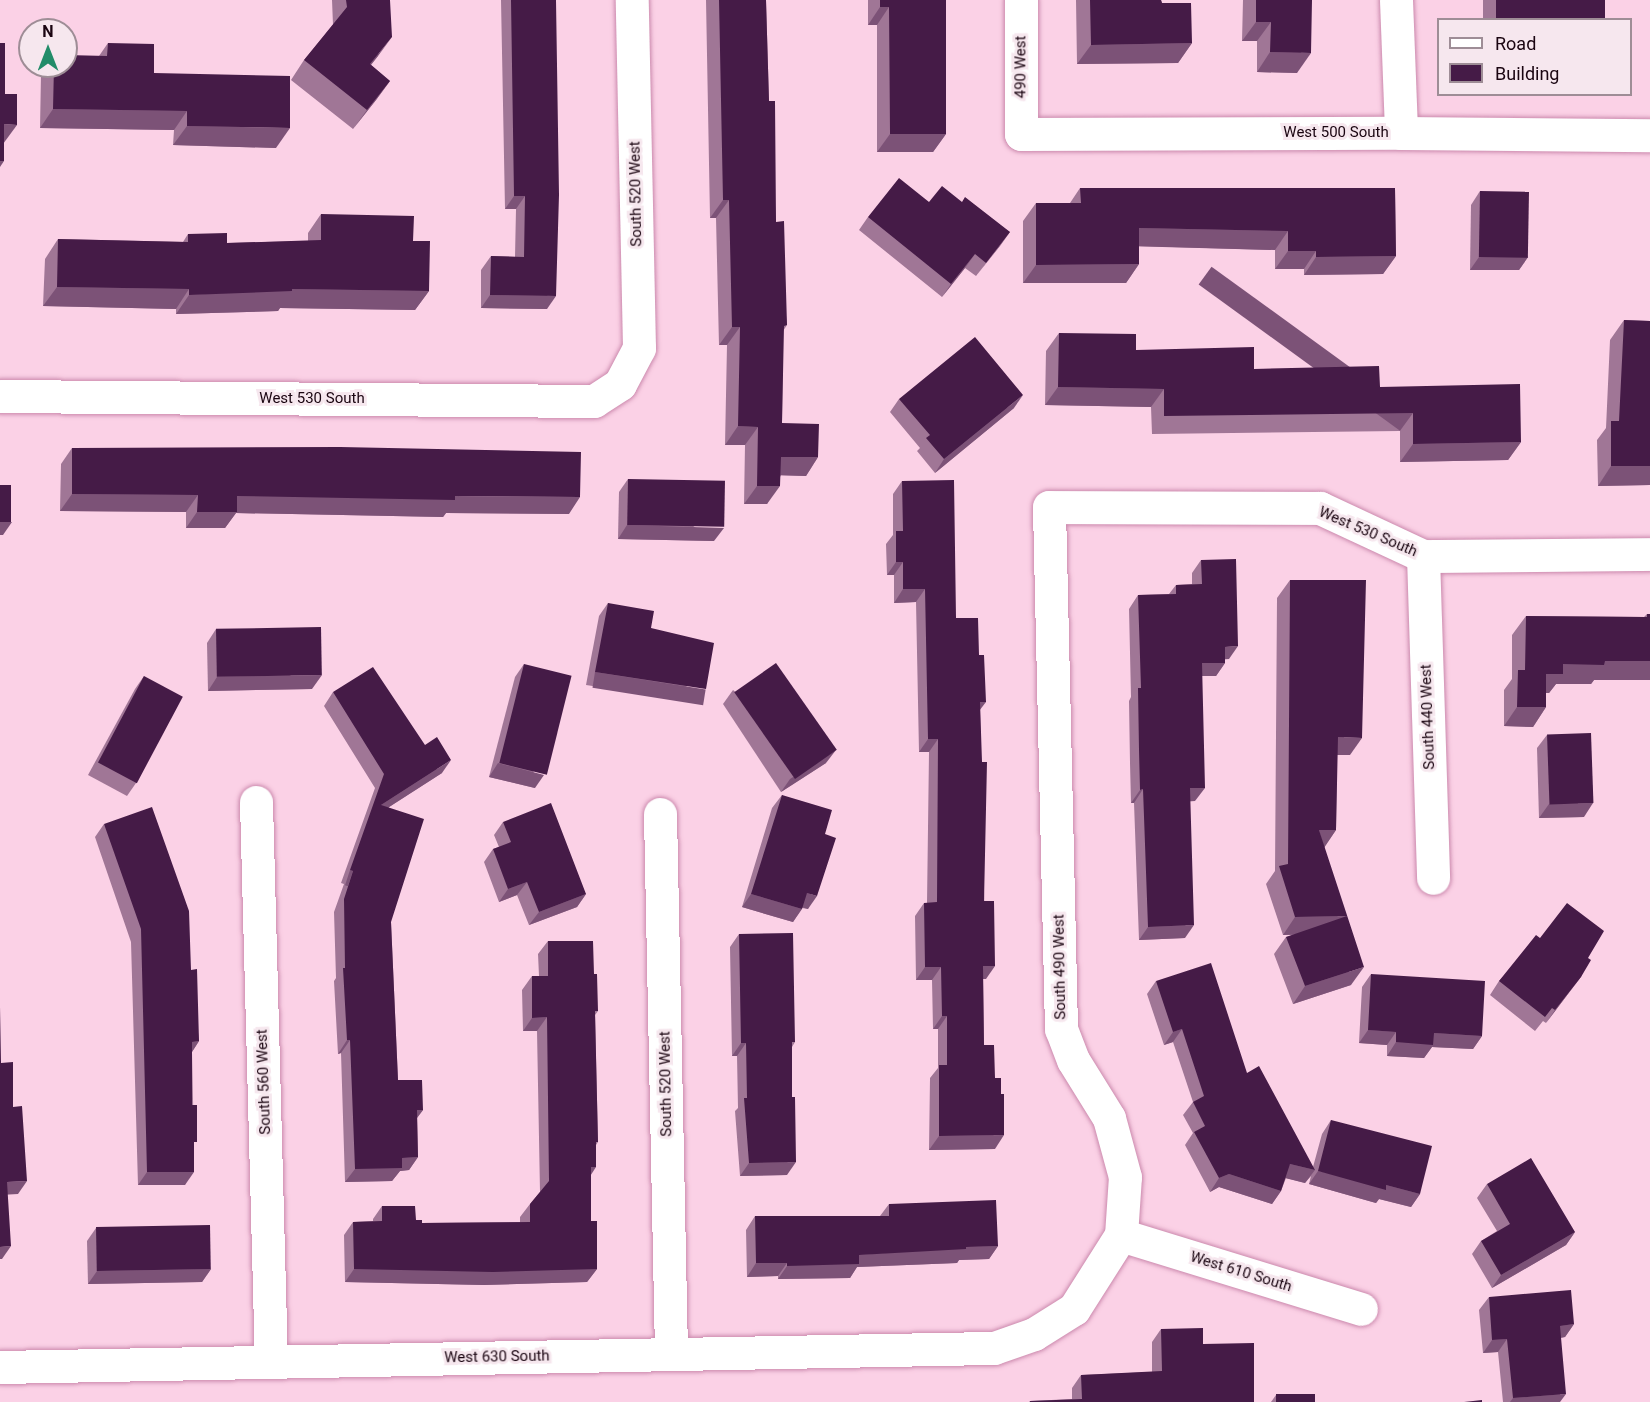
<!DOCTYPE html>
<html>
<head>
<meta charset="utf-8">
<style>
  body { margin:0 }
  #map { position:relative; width:1650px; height:1402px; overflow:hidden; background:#fbd1e6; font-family:Roboto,sans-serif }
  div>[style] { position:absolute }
  .roads { filter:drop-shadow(0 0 2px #cb89ad) drop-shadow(0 0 2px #cb89ad) }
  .minor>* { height:33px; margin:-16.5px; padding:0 16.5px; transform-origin:16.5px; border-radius:16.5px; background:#fff }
  .wall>* { inset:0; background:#a07696; transform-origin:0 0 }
  .shaded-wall>* { inset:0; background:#7c5277; transform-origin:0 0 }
  .building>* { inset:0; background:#451b47; transform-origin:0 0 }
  span { translate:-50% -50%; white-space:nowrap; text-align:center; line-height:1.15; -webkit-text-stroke:6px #f6e7ee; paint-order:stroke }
  .street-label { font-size:15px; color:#1a0511 }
  .legend { position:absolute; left:1437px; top:18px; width:195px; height:78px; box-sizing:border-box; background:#f6e7ee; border:2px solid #9e8d96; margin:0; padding:8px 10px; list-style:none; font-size:18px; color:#1a0511 }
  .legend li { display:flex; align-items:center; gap:12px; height:30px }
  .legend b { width:30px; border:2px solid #9e8d96 }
  .north { position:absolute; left:18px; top:18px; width:60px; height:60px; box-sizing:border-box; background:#f6e7ee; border:2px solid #9e8d96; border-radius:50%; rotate:0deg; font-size:16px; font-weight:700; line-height:24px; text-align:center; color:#1a0511 }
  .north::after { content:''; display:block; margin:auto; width:21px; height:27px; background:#228c69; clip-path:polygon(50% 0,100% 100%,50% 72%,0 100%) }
</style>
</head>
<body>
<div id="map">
  <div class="roads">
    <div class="minor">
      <div style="left:1021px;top:0;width:134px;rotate:90deg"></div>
      <div style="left:1021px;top:134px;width:380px;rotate:-0.2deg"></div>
      <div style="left:1401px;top:133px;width:249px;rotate:0.5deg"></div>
      <div style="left:1396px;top:0;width:133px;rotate:87.8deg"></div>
      <div style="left:0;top:396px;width:594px;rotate:0.48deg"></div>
      <div style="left:594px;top:401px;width:31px;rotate:-33deg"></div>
      <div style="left:620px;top:384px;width:41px;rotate:-62.2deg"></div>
      <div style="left:639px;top:348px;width:348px;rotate:-91.2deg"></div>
      <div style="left:1423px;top:556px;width:322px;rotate:88.2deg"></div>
      <div style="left:256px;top:802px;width:560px;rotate:88.47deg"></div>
      <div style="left:660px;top:814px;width:539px;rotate:88.83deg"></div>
      <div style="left:1121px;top:1235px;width:251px;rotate:17.1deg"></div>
      <div style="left:0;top:1367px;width:994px;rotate:-1.1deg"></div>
      <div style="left:994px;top:1348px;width:42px;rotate:-19.3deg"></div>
      <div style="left:1034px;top:1334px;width:47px;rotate:-32deg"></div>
      <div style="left:1074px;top:1309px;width:88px;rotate:-57.6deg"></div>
      <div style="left:1121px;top:1235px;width:58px;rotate:-86.1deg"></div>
      <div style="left:1125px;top:1177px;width:61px;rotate:-105.2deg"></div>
      <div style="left:1109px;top:1118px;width:68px;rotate:-121.8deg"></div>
      <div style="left:1073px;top:1060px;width:33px;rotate:-111deg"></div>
      <div style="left:1061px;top:1029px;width:522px;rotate:-91.32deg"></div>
      <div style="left:1049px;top:507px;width:271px;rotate:0.2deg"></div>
      <div style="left:1320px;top:508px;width:114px;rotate:25deg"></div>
      <div style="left:1423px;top:556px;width:227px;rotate:-0.5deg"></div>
    </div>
  </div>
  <div class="wall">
    <div style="clip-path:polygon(332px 0,390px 0,378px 56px,371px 65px,390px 81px,376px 100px,353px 129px,291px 80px,304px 60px,333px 25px)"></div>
    <div style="clip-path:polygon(501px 0,556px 0,547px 309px,481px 308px,481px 270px,491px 256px,515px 257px,516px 209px,505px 209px)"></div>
    <div style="clip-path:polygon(706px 0,766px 0,769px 101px,776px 222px,787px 325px,783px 331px,782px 423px,818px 457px,806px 476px,781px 475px,767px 504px,744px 504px,745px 445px,725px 445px,727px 345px,719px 345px,716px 218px,710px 218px)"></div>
    <div style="clip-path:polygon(868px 0,946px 0,946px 134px,933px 152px,877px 152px,877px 25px,868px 25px)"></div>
    <div style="clip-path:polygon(1076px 0,1161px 0,1162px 3px,1192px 43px,1178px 63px,1077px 64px)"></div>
    <div style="clip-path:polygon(1243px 0,1312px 0,1297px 73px,1257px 72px,1257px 41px,1242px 41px)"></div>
    <div style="left:1483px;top:0;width:122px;height:20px"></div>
    <div style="clip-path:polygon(108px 43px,154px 73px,276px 148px,173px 145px,174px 130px,40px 128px,41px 74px,46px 66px,66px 66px,99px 56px)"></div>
    <div style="clip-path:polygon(1080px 188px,1395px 188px,1396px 256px,1383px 274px,1304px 275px,1304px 269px,1275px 269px,1275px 250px,1139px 246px,1139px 264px,1126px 283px,1023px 283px,1023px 221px,1036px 203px,1070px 203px)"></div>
    <div style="clip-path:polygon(1480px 191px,1528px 257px,1519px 270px,1470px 270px,1471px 205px)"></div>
    <div style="clip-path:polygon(929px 202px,962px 202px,1010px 232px,976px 276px,965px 268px,942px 297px,859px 230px,868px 217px)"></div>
    <div style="clip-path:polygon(321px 214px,413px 241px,429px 291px,415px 310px,280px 308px,278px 311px,176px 314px,176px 309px,43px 306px,45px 259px,58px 239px,183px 242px,188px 234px,227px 243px,308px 241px,308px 233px)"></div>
    <div style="clip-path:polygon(1624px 320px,1650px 321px,1650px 485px,1598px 486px,1597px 440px,1606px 428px,1610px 340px)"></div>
    <div style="clip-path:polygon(1059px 333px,1136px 350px,1254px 369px,1380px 387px,1521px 442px,1508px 460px,1400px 462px,1400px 431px,1152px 434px,1151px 407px,1045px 405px,1046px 351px)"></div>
    <div style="clip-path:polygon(899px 399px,1014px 408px,935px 473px,917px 451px,920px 448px,890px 412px)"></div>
    <div style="clip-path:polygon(72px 448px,569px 514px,446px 513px,443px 517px,236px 513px,225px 528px,186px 528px,186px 512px,60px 511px,61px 464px)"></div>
    <div style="clip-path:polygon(628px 479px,714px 541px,618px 539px,619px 492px)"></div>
    <div style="clip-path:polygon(902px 481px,956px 618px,980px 709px,986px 979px,983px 979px,984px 1045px,995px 1149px,929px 1150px,930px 1078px,938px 1068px,938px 1029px,933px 1029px,932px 980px,916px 980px,915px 916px,924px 903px,927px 903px,929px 752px,919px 752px,916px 602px,894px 603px,894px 575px,887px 575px,886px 544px,893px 535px,893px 494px)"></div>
    <div style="clip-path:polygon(1201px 560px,1229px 659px,1225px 659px,1225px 663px,1216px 676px,1202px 676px,1195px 801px,1190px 801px,1185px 938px,1139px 940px,1134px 803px,1131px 803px,1130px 763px,1129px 701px,1131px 697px,1129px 609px,1138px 595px,1169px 594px,1176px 585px,1192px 584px,1192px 573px)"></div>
    <div style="clip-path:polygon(1290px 580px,1350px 755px,1337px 755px,1336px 830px,1324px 847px,1351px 985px,1293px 1004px,1274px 954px,1286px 937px,1293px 935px,1283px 935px,1266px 884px,1275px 871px,1277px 598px)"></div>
    <div style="clip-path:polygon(608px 603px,651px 628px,696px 702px,586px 685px,599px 616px)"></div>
    <div style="clip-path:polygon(1647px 614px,1650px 680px,1594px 680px,1591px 684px,1556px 684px,1549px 693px,1546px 693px,1546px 707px,1533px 727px,1504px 726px,1504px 690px,1512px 679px,1512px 635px,1526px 616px,1644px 617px)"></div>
    <div style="clip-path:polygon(216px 629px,312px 689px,208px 691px,207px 643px)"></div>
    <div style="clip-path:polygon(524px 664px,535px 788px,489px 777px,515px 677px)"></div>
    <div style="clip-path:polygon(144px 676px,136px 783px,127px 796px,88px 775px,135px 689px)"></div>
    <div style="clip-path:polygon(733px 690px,826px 763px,781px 792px,723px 704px)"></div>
    <div style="clip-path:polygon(333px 692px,442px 773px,389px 807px,391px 922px,398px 1080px,423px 1110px,417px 1118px,418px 1157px,409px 1170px,400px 1171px,392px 1181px,345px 1182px,341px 1053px,338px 1054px,334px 981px,336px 978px,334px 912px,344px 884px,341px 883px,375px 788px,324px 706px)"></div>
    <div style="clip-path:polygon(1547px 735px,1584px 817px,1539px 818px,1537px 748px)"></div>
    <div style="clip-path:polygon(782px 795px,825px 834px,808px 909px,802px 908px,793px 922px,742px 907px,772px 808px)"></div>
    <div style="clip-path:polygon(503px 822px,586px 894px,577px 907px,529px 925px,517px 895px,499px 902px,484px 862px,493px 849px,499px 847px,494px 835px)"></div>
    <div style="clip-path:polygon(104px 824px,191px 970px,199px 1041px,192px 1052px,194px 1146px,185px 1185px,138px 1185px,131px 942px,95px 837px)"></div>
    <div style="clip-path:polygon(739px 934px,795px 1042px,792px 1047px,787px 1175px,740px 1176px,735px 1111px,738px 1108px,737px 1056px,732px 1056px,730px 947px)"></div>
    <div style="clip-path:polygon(1540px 938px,1588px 958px,1581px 977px,1571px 990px,1546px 1023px,1543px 1021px,1535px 1031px,1490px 995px,1499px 981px)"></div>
    <div style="clip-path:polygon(548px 941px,598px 1011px,595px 1015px,598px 1142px,596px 1145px,591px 1174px,591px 1221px,597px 1269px,587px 1282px,484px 1285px,345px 1282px,344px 1235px,353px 1222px,373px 1221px,373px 1219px,382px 1206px,422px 1223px,520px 1222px,520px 1217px,530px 1204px,540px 1192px,537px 1031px,523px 1031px,522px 990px,532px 976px,539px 976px,538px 954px)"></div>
    <div style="clip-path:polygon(1371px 974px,1482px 1036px,1473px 1049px,1432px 1047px,1424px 1058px,1387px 1056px,1387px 1045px,1359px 1043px,1362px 987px)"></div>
    <div style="clip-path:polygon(1156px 981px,1313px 1167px,1322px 1134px,1331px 1120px,1420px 1194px,1411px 1207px,1379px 1199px,1376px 1203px,1309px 1184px,1311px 1176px,1305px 1183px,1286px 1178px,1281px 1191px,1272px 1204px,1219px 1187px,1210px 1192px,1185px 1145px,1193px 1133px,1183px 1115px,1193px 1102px,1173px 1042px,1164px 1045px,1147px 994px)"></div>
    <div style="clip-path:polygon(1487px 1184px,1575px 1232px,1566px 1245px,1492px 1288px,1472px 1254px,1481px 1241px,1497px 1231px,1477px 1198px)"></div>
    <div style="clip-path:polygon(889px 1204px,998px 1246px,989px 1259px,959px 1260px,957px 1263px,857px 1267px,850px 1278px,778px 1279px,778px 1276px,747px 1277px,746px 1230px,755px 1216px,880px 1216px)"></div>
    <div style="clip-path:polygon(96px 1228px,211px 1269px,202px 1282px,88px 1284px,87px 1241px)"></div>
    <div style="clip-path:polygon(1489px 1297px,1574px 1324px,1565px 1337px,1561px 1338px,1560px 1402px,1503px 1402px,1498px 1352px,1483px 1353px,1479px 1310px)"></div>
    <div style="clip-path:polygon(1161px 1329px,1203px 1344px,1254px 1402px,1029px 1402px,1030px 1401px,1072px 1399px,1072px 1388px,1081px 1375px,1152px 1372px,1152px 1342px)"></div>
    <div style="clip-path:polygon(1276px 1395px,1315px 1402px,1271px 1402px)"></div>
  </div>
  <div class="shaded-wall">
    <div style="clip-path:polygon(880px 7px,889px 7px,877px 25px,868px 25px)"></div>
    <div style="clip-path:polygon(1256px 22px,1271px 22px,1257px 41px,1242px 41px)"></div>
    <div style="clip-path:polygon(392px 37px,378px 56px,356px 83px,370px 64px)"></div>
    <div style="clip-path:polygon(1192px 43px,1178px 63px,1077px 64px,1091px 45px)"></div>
    <div style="clip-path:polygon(1270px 52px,1311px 53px,1297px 73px,1257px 72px)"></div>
    <div style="clip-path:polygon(390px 81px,376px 100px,353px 129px,367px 110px)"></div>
    <div style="clip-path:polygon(53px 109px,187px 111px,174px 130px,40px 128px)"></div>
    <div style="clip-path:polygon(4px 124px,17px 125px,3px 144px)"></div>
    <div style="clip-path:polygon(187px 126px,290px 128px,276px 148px,173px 145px)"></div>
    <div style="clip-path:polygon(890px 134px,946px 134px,933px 152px,877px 152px)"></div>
    <div style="clip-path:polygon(0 161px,4px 161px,0 167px)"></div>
    <div style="clip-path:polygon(514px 196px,525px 196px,516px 209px,505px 209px)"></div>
    <div style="clip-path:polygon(723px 200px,729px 200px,716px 218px,710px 218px)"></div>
    <div style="clip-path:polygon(1139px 228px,1288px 231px,1275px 250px,1126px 246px)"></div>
    <div style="clip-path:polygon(1010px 232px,1000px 246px,976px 276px,986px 263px)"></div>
    <div style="clip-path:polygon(1288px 251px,1316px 251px,1304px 269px,1275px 269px)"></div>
    <div style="clip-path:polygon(975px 254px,965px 268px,942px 297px,951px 284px)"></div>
    <div style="clip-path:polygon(1396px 256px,1383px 274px,1304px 275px,1316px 257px)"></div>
    <div style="clip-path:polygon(1479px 257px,1528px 257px,1519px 270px,1470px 270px)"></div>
    <div style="clip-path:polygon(1139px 264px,1126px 283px,1023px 283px,1036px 265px)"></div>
    <div style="clip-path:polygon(57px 287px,189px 289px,176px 309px,43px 306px)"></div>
    <div style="clip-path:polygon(292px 289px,429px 291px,415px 310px,280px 308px,278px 311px,176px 314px,189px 295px)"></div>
    <div style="clip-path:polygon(490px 295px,556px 296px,547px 309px,481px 308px)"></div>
    <div style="clip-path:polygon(732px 327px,740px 327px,727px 345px,719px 345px)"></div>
    <div style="clip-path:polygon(1058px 387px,1164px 389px,1151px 407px,1045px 405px)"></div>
    <div style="clip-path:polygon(1023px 395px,1014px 408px,935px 473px,944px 459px)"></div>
    <div style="left:1413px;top:413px;width:22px;height:249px;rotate:126deg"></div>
    <div style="clip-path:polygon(738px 426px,758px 427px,745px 445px,725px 445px)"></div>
    <div style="clip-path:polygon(1521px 442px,1508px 460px,1400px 462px,1413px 444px)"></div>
    <div style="clip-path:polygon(781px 457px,818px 457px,806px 476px,768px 475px)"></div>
    <div style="clip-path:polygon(1611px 466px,1650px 466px,1650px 485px,1598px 486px)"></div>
    <div style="clip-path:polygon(757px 486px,780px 486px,767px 504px,744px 504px)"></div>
    <div style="clip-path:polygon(72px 494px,198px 495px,186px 512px,60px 511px)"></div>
    <div style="clip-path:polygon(237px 496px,455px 496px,580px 497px,569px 514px,446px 513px,443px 517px,236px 513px,225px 528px,186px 528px,197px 512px)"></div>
    <div style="clip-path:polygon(0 522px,12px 522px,3px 535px,0 535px)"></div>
    <div style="clip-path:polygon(627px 525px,724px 528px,714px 541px,618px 539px)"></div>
    <div style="clip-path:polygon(896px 562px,903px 562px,894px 575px,887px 575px)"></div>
    <div style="clip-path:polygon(903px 589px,925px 589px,916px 602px,894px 603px)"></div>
    <div style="clip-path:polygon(1238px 646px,1229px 659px,1215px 660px,1225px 647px)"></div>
    <div style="clip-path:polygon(1605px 661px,1650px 661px,1650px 680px,1594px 680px,1591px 684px,1556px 684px,1549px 693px,1532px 693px,1546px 674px,1563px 664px)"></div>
    <div style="clip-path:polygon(1202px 663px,1225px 663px,1216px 676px,1192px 676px)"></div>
    <div style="left:595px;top:672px;width:112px;height:16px;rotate:9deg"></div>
    <div style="clip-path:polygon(322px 675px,312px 689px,208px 691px,217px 677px)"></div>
    <div style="clip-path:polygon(980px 702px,986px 702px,976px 715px)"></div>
    <div style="clip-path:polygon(1517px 707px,1546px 707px,1533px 727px,1504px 726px)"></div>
    <div style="clip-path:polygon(1338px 737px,1362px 738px,1350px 755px,1325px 755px)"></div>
    <div style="clip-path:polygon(928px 739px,938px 739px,929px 752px,919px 752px)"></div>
    <div style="clip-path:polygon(836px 750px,826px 763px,781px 792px,790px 779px)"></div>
    <div style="clip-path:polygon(451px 760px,442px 773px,372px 818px,381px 805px)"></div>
    <div style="clip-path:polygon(498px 763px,544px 775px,535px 788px,489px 777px)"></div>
    <div style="clip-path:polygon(1190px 788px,1205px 788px,1195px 801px,1181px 802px)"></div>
    <div style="clip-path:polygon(1143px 789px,1134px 803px,1131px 803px,1140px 790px)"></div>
    <div style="clip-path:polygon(1593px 803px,1584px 817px,1539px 818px,1549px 804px)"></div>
    <div style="clip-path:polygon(1319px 830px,1336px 830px,1324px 848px)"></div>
    <div style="left:350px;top:870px;width:3px;height:16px;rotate:18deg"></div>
    <div style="clip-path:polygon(527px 882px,517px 895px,499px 902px,508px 889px)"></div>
    <div style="clip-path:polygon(807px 893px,817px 896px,808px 909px,798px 906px)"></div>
    <div style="clip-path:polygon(586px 894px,577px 907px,529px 925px,539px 912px)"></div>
    <div style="clip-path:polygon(751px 894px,802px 909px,793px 922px,742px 907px)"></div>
    <div style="clip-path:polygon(1347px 916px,1334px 933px,1283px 935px,1295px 917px)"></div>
    <div style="clip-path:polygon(1194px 925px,1185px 938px,1139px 940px,1148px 927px)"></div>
    <div style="clip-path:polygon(983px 966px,995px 966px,986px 979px,973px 979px)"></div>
    <div style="clip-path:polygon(925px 967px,941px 967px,932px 980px,916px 980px)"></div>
    <div style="clip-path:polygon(1364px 967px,1351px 985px,1293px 1004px,1305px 986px)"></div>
    <div style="clip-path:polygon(1581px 977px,1571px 990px,1546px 1023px,1555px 1010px)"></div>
    <div style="clip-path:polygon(942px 1016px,947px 1016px,938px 1029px,933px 1029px)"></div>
    <div style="clip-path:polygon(547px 1017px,537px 1031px,523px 1031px,532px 1018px)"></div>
    <div style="clip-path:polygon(1182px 1029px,1173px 1042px,1164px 1045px,1173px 1032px)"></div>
    <div style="clip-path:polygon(1368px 1030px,1396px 1032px,1387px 1045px,1359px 1043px)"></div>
    <div style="clip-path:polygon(1434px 1033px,1482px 1036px,1473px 1049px,1432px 1047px,1424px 1058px,1387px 1056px,1396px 1042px)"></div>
    <div style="clip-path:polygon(347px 1040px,350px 1040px,341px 1053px,338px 1054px)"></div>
    <div style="clip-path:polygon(199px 1041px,190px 1055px,192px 1042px)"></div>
    <div style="clip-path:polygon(741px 1043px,746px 1043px,737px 1056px,732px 1056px)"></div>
    <div style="clip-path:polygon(417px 1110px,423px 1110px,413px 1123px)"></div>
    <div style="clip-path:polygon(1004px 1135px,995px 1149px,929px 1150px,939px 1136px)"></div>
    <div style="clip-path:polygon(418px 1157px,409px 1170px,400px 1171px,392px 1181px,345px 1182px,355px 1169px,402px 1158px)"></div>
    <div style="clip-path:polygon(796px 1162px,787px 1175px,740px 1176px,749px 1163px)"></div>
    <div style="clip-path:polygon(1290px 1164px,1315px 1170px,1305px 1183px,1281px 1177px)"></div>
    <div style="clip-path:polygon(591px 1167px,596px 1167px,587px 1181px)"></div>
    <div style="clip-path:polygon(1318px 1171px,1386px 1185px,1420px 1194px,1411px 1207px,1379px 1199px,1376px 1203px,1309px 1184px)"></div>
    <div style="clip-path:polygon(147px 1172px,194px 1172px,185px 1185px,138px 1185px)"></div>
    <div style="clip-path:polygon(1229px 1174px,1281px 1191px,1272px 1204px,1219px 1187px,1210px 1192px,1219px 1178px)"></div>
    <div style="clip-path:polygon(27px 1181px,18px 1194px,0 1195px,7px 1182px)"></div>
    <div style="clip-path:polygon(1575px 1232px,1566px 1245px,1492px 1288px,1501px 1275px)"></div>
    <div style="clip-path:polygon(11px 1246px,2px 1259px,0 1259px,0 1247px)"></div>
    <div style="clip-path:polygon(998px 1246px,989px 1259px,959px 1260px,957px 1263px,857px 1267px,850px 1278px,778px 1279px,787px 1266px,859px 1255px,966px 1247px)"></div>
    <div style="clip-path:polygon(756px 1263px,787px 1263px,778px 1276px,747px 1277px)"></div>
    <div style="clip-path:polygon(211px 1269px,202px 1282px,88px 1284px,97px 1271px)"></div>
    <div style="clip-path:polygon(354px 1269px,597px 1269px,587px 1282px,484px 1285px,345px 1282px)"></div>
    <div style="clip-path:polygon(1574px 1324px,1565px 1337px,1551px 1339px,1560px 1326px)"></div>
    <div style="clip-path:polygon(1507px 1339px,1498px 1352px,1483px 1353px,1492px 1340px)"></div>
    <div style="clip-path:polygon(1566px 1394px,1560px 1402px,1510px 1402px,1513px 1398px)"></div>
  </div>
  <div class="building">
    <div style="clip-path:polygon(346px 0,390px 0,392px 37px,370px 64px,390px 81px,367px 110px,304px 60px,347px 7px)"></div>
    <div style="clip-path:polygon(511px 0,556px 0,559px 195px,556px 296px,490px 295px,491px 256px,524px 257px,525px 196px,514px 196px)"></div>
    <div style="clip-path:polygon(719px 0,766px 0,769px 101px,775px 101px,776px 222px,784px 221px,787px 325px,784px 326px,782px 423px,819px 424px,818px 457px,781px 457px,780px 486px,757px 486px,758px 427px,738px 426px,740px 327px,732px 327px,729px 200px,723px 200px)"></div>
    <div style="clip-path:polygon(880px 0,946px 0,946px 134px,890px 134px,889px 7px,880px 7px)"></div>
    <div style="clip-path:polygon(1090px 0,1161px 0,1162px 3px,1191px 3px,1192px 43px,1091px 45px)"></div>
    <div style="clip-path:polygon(1256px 0,1312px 0,1311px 53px,1270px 52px,1271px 22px,1256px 22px)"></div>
    <div style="left:1496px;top:0;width:109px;height:20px"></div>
    <div style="clip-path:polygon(0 43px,5px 43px,5px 94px,17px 94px,17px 125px,4px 124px,4px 161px,0 161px)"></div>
    <div style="clip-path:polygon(108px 43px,154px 44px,154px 73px,290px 76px,290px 128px,187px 126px,187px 111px,53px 109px,54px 66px,66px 66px,66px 55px,107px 56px)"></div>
    <div style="clip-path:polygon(899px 178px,929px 202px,942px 186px,962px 202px,965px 197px,1010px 232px,986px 263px,975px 254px,951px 284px,868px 217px)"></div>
    <div style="clip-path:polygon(1080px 188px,1395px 188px,1396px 256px,1316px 257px,1316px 251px,1288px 251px,1288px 231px,1139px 228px,1139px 264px,1036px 265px,1036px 203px,1081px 203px)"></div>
    <div style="left:1480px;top:191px;width:49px;height:66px;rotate:1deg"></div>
    <div style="clip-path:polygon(321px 214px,414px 216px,413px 241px,430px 241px,429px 291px,292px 289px,292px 291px,189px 295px,189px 289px,57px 287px,58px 239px,188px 242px,188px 234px,227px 233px,227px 243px,321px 240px)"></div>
    <div style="clip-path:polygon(1624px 320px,1650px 321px,1650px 466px,1611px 466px,1611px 421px,1619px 421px)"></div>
    <div style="clip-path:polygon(1059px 333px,1136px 334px,1136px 350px,1254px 347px,1254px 369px,1379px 366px,1380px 387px,1520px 384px,1521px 442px,1413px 444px,1413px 413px,1164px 416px,1164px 389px,1058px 387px)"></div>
    <div style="clip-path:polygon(975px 337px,1023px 395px,944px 459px,926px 438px,930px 435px,899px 399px)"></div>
    <div style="clip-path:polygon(340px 447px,581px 452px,580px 497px,455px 496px,455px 500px,237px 496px,237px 512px,197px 512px,198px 495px,72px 494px,72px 448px)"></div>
    <div style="left:628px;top:479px;width:97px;height:46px;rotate:1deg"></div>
    <div style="clip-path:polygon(954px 480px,956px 618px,978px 618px,979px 655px,984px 655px,986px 702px,980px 702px,982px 762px,987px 762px,984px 901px,994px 901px,995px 966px,983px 966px,984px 1045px,994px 1045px,995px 1078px,1001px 1078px,1001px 1094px,1004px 1094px,1004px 1135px,939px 1136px,939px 1065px,947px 1065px,947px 1016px,942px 1016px,941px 967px,925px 967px,924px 903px,937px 902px,938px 739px,928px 739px,925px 589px,903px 589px,903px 562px,896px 562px,896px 531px,903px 531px,902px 481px)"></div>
    <div style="left:0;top:485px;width:11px;height:37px"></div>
    <div style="clip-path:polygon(1236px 559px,1238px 646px,1225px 647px,1225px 663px,1202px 663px,1205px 788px,1190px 788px,1194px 925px,1148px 927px,1143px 789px,1140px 790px,1139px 750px,1138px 688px,1141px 688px,1138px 595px,1176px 594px,1176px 585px,1202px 584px,1201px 560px)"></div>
    <div style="clip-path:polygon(1290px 580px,1366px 580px,1362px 738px,1338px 737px,1336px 830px,1319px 830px,1364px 967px,1305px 986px,1286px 937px,1347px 916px,1295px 917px,1279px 866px,1288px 864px)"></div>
    <div style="clip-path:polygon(608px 603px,654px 611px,651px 628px,714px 643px,706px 689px,595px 672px)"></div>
    <div style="clip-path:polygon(1647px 614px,1650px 614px,1650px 661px,1605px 661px,1604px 665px,1563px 664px,1563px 674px,1546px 674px,1546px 707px,1517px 707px,1518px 670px,1525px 670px,1526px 616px,1647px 617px)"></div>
    <div style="left:321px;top:627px;width:48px;height:105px;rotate:89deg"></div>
    <div style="left:776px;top:663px;width:106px;height:51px;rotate:55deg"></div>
    <div style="left:524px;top:664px;width:49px;height:102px;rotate:14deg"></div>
    <div style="clip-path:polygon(373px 667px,425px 745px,437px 737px,451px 760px,381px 805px,424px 819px,391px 922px,398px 1080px,422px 1080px,423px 1110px,417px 1110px,418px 1157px,402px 1158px,402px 1168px,355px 1169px,350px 1040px,347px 1040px,343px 968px,345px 968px,344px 899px,353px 871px,350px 870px,384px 774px,333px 692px)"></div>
    <div style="left:144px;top:676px;width:44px;height:98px;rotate:28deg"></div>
    <div style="left:1591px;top:733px;width:70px;height:44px;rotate:88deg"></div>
    <div style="clip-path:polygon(782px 795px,832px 810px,825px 834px,836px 838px,817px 896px,807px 893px,802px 909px,751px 894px)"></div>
    <div style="clip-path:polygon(551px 803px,586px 894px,539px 912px,527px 882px,508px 889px,493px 849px,511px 842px,503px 822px)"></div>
    <div style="clip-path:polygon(152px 807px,189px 911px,191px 970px,197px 969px,199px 1041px,192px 1042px,192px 1105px,197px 1105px,197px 1142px,194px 1142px,194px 1172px,147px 1172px,141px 929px,104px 824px)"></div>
    <div style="clip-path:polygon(1567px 903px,1604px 931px,1588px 958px,1591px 960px,1581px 977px,1555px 1010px,1552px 1008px,1545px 1017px,1499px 981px,1536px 935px,1540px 938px)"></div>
    <div style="clip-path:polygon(793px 933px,795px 1042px,792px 1042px,792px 1097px,795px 1097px,796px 1162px,749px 1163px,744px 1098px,747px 1098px,746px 1043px,741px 1043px,739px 934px)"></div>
    <div style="clip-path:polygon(548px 941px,593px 941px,594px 974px,597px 974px,598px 1011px,595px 1011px,598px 1142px,596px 1142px,596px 1167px,591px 1167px,591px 1221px,597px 1221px,597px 1269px,493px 1272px,354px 1269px,353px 1222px,382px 1221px,382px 1206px,415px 1206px,416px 1220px,422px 1220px,422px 1223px,530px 1222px,530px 1204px,549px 1181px,547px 1017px,532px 1018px,532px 976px,548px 976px)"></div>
    <div style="clip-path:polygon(1211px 963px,1247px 1073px,1259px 1066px,1315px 1170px,1290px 1164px,1281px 1191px,1229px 1174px,1219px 1178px,1194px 1132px,1205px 1126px,1193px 1102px,1204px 1096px,1182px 1029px,1173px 1032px,1156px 981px)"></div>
    <div style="clip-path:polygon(1371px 974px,1485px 981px,1482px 1036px,1434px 1033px,1433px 1045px,1396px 1042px,1396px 1032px,1368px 1030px)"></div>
    <div style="clip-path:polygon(0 1006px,1px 1063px,13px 1062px,13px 1107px,22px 1106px,27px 1181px,7px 1182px,11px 1246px,0 1247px)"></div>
    <div style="clip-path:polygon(1331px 1120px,1432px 1146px,1420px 1194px,1386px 1185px,1386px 1190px,1318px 1171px)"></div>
    <div style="clip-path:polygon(1531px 1158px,1575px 1232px,1501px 1275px,1481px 1241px,1510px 1224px,1487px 1184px)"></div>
    <div style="clip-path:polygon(996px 1200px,998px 1246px,966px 1247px,966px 1249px,859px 1255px,859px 1264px,787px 1266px,787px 1263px,756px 1263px,755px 1216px,889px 1216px,889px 1204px)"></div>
    <div style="left:210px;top:1225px;width:44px;height:114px;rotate:89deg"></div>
    <div style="clip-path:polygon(1571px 1290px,1574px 1324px,1560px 1326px,1566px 1394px,1513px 1398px,1507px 1339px,1492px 1340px,1489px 1297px)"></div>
    <div style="clip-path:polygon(1203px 1328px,1203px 1344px,1254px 1343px,1254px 1402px,1030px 1402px,1030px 1401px,1082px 1399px,1081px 1375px,1162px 1371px,1161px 1329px)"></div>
    <div style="left:1315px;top:1394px;width:8px;height:39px;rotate:90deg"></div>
    <div style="clip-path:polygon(1482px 1400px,1482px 1402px,1464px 1402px)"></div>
  </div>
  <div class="street-label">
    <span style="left:1021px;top:67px;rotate:-90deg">490 West</span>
    <span style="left:1336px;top:133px">West 500 South</span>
    <span style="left:636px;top:194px;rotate:-91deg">South 520 West</span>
    <span style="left:312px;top:399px">West 530 South</span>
    <span style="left:1368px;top:532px;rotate:23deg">West 530 South</span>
    <span style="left:1428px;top:717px;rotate:-92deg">South 440 West</span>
    <span style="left:1060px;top:967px;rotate:-91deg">South 490 West</span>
    <span style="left:264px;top:1082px;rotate:-92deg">South 560 West</span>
    <span style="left:666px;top:1084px;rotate:-91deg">South 520 West</span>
    <span style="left:1241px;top:1272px;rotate:17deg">West 610 South</span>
    <span style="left:497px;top:1357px;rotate:-1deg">West 630 South</span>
  </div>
  <ul class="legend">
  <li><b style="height:8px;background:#fff"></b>Road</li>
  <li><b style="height:16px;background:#451b47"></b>Building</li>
  </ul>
  <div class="north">N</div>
</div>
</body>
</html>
